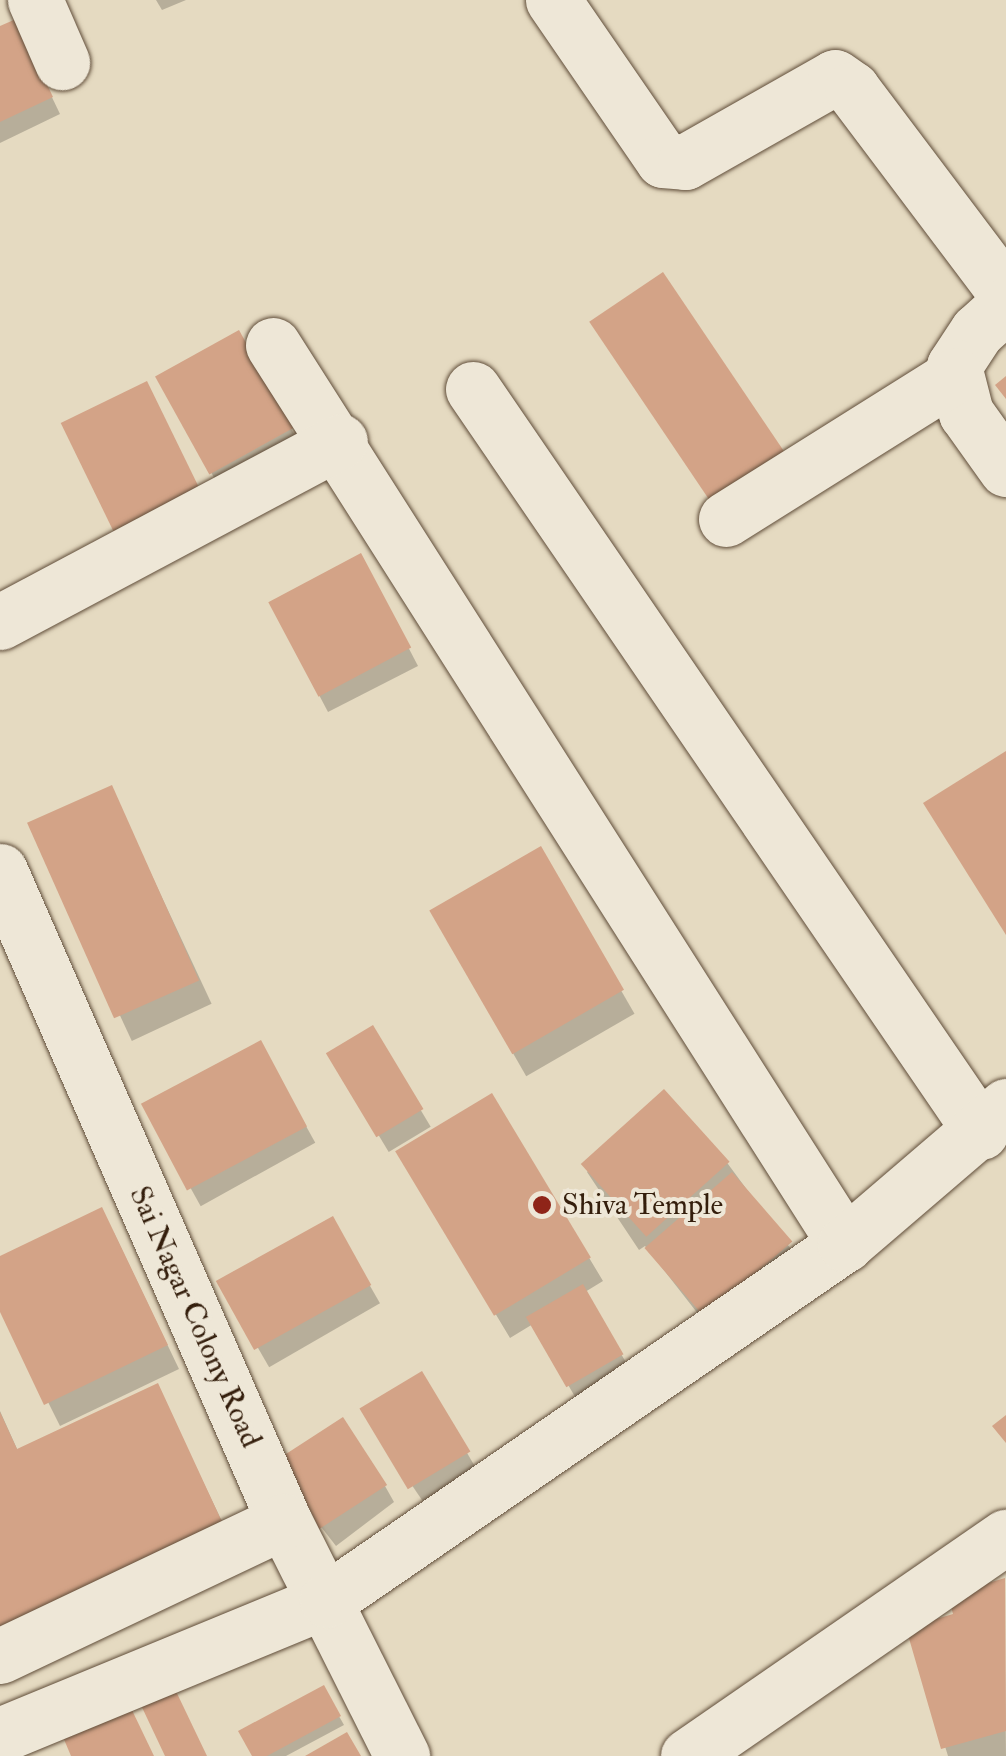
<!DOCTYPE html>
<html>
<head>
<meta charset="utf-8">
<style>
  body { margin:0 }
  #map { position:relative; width:1006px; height:1756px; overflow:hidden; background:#e5dac1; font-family:"IM FELL Double Pica",serif }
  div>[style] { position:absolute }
  .shadow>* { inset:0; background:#0003; transform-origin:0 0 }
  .building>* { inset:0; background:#d3a387; transform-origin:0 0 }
  .roads { filter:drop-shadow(0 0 2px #604d39) drop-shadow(0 0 2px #604d39) }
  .street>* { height:55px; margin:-27.5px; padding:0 27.5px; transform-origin:27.5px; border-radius:27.5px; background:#eee7d7 }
  .dots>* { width:28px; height:28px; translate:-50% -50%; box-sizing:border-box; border:5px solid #eee7d7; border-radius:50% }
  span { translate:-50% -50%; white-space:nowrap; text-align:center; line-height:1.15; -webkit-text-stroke:8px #eee7d7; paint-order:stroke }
  .poi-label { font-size:30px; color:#341e0c }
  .left { translate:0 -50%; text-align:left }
  .street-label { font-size:30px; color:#341e0c }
</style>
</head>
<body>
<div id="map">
  <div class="shadow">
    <div style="clip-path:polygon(156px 0,186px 0,162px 10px)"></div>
    <div style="clip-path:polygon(0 29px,24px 39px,60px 114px,0 143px)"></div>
    <div style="left:238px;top:333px;width:129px;height:91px;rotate:61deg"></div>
    <div style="clip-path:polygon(369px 572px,418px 666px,328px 712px,270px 602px)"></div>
    <div style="left:111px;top:788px;width:238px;height:88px;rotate:65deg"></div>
    <div style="left:540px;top:850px;width:189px;height:125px;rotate:60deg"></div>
    <div style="left:372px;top:1029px;width:114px;height:49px;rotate:59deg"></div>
    <div style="left:260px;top:1043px;width:114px;height:131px;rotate:61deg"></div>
    <div style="clip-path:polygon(664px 1092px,728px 1164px,799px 1260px,713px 1333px,645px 1246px,639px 1250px,587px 1172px)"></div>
    <div style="clip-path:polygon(492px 1096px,603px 1281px,585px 1292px,631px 1371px,578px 1402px,533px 1324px,510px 1338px,399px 1153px)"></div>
    <div style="left:332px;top:1220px;width:96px;height:128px;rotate:60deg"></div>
    <div style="clip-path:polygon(114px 1233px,179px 1369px,60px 1426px,0 1306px,0 1258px)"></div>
    <div style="clip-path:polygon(421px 1374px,477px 1470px,424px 1503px,373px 1428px)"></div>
    <div style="clip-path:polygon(157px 1386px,243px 1565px,0 1677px,0 1411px,18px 1451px)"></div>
    <div style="clip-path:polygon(286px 1482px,385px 1486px,394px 1502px,336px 1546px)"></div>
    <div style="clip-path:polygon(1004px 1581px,1006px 1756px,948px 1756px,909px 1630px,956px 1615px)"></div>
    <div style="clip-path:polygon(323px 1688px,344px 1725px,286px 1756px,255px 1756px)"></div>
  </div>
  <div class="building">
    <div style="clip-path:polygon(16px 19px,53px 97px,0 122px,0 26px)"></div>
    <div style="left:663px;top:272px;width:226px;height:89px;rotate:56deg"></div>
    <div style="left:239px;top:330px;width:112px;height:96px;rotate:61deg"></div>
    <div style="clip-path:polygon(1006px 376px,1006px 399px,995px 385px)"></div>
    <div style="left:147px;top:381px;width:120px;height:96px;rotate:64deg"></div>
    <div style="left:361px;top:553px;width:107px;height:105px;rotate:62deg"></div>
    <div style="clip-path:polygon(1006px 751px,1006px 935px,923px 803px)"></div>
    <div style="left:112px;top:785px;width:214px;height:93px;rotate:66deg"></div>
    <div style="left:541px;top:846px;width:166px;height:129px;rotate:60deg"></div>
    <div style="left:373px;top:1025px;width:98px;height:55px;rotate:59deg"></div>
    <div style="left:261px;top:1040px;width:98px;height:136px;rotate:62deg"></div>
    <div style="left:664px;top:1089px;width:98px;height:112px;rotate:48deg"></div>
    <div style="left:492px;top:1093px;width:192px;height:113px;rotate:59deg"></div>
    <div style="left:732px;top:1172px;width:92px;height:116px;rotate:49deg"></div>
    <div style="clip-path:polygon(102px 1207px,168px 1345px,44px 1405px,0 1312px,0 1256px)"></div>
    <div style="left:333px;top:1216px;width:79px;height:134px;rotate:61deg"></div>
    <div style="left:583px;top:1284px;width:81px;height:66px;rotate:60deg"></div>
    <div style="left:422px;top:1371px;width:94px;height:73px;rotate:59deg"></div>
    <div style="clip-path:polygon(158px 1383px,229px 1537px,0 1642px,0 1412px,17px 1449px)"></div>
    <div style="clip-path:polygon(1006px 1415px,1006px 1443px,992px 1426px)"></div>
    <div style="left:343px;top:1417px;width:81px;height:85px;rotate:57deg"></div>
    <div style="clip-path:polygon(1005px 1578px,1006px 1731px,941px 1749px,906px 1628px,953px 1614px,948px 1595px)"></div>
    <div style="clip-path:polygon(173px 1685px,207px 1756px,165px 1756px,139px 1701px)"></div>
    <div style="clip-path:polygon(324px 1685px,341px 1716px,267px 1756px,252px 1756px,238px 1731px)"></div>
    <div style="clip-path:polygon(130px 1706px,154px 1756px,71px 1756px,63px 1737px)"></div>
    <div style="clip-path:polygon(347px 1732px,361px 1756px,305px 1756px)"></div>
  </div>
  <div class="roads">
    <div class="street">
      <div style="left:35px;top:0;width:68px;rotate:66.5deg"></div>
      <div style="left:553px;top:0;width:194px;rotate:55.5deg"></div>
      <div style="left:663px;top:160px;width:22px;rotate:5deg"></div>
      <div style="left:685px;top:162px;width:172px;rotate:-29.5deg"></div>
      <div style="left:835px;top:77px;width:21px;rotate:35deg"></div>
      <div style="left:852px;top:89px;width:256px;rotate:53deg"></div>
      <div style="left:1006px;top:305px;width:39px;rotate:138deg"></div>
      <div style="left:977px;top:331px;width:42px;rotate:123.3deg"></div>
      <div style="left:954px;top:366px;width:49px;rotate:75.7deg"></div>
      <div style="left:966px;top:413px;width:69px;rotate:54.5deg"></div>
      <div style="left:273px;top:345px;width:1066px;rotate:57.53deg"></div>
      <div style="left:473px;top:389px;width:900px;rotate:55.64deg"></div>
      <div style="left:726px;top:519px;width:271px;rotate:-32.1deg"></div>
      <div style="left:0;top:622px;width:385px;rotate:-28deg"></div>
      <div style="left:0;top:871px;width:709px;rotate:66.4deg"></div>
      <div style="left:284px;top:1521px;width:263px;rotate:63.3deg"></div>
      <div style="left:0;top:1656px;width:314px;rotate:-25.4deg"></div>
      <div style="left:0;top:1735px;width:354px;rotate:-22.4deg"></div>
      <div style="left:327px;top:1600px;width:629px;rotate:-34.5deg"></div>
      <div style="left:845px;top:1244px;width:212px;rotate:-40.6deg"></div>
      <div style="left:688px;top:1756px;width:386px;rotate:-34.6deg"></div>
    </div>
  </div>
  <div class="dots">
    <div style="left:542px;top:1205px;background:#8f2418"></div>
  </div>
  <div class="poi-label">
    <span class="left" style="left:562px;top:1205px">Shiva Temple</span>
  </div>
  <div class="street-label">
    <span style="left:195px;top:1317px;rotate:66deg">Sai Nagar Colony Road</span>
  </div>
</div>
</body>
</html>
